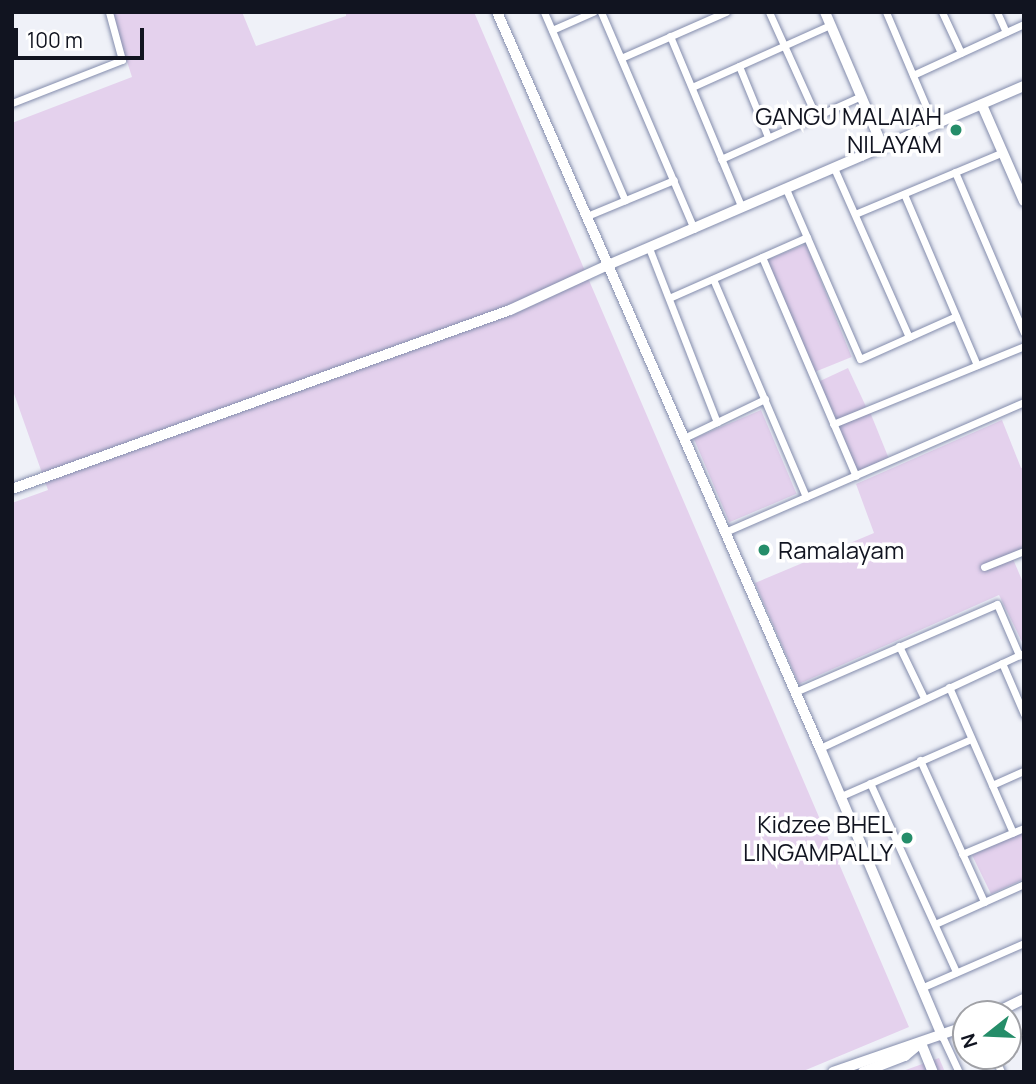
<!DOCTYPE html>
<html>
<head>
<meta charset="utf-8">
<style>
  body { margin:0 }
  #map { position:relative; width:1036px; height:1084px; overflow:hidden; background:#eff1f8; font-family:Manrope,sans-serif }
  div>[style] { position:absolute }
  .green>* { inset:0; background:#e4d1ed; transform-origin:0 0 }
  .roads { filter:drop-shadow(0 0 2px #838cac) drop-shadow(0 0 2px #838cac) }
  .street>* { height:7px; margin:-3.5px; padding:0 3.5px; transform-origin:3.5px; border-radius:3.5px; background:#fff }
  .secondary>* { height:10px; margin:-5px; padding:0 5px; transform-origin:5px; border-radius:5px; background:#fff }
  .dots>* { width:19px; height:19px; translate:-50% -50%; box-sizing:border-box; border:4px solid #fff; border-radius:50% }
  span { translate:-50% -50%; white-space:nowrap; text-align:center; line-height:1.15; -webkit-text-stroke:7px #fff; paint-order:stroke }
  .poi-label { font-size:24px; color:#111420 }
  .right { translate:-100% -50%; text-align:right }
  .left { translate:0 -50%; text-align:left }
  .frame { position:absolute; inset:0; border:14px solid #111420; pointer-events:none }
  .north { position:absolute; left:952px; top:1000px; width:70px; height:70px; box-sizing:border-box; background:#fff; border:2px solid #a0a1a6; border-radius:50%; rotate:252deg; font-size:19px; font-weight:700; line-height:28px; text-align:center; color:#111420 }
  .north::after { content:''; display:block; margin:auto; width:24px; height:32px; background:#258d69; clip-path:polygon(50% 0,100% 100%,50% 72%,0 100%) }
  .scale { position:absolute; left:14px; top:28px; width:130px; height:32px; box-sizing:border-box; border:4px solid #111420; border-top:0; padding-left:9px; font-size:21px; line-height:24px; white-space:nowrap; color:#111420; -webkit-text-stroke:5px #fff; paint-order:stroke }
</style>
</head>
<body>
<div id="map">
  <div class="green">
    <div style="clip-path:polygon(111px 12px,242px 12px,256px 46px,346px 16px,346px 12px,474px 12px,909px 1027px,801px 1072px,12px 1072px,12px 503px,48px 490px,12px 388px,12px 123px,132px 77px)"></div>
    <div style="left:806px;top:244px;width:122px;height:42px;rotate:68deg"></div>
    <div style="left:848px;top:368px;width:43px;height:32px;rotate:65deg"></div>
    <div style="left:761px;top:410px;width:91px;height:73px;rotate:67deg"></div>
    <div style="left:870px;top:412px;width:50px;height:34px;rotate:68deg"></div>
    <div style="clip-path:polygon(1002px 420px,1021px 468px,1024px 467px,1024px 554px,1013px 559px,1024px 585px,1024px 646px,999px 595px,799px 684px,755px 583px,874px 533px,856px 484px)"></div>
    <div style="clip-path:polygon(1024px 831px,1024px 879px,991px 894px,972px 855px)"></div>
    <div style="clip-path:polygon(939px 1058px,945px 1072px,900px 1072px)"></div>
  </div>
  <div class="roads">
    <div class="street">
      <div style="left:544px;top:12px;width:205px;rotate:66.7deg"></div>
      <div style="left:601px;top:12px;width:236px;rotate:66.8deg"></div>
      <div style="left:769px;top:12px;width:114px;rotate:65.7deg"></div>
      <div style="left:886px;top:12px;width:123px;rotate:67deg"></div>
      <div style="left:942px;top:12px;width:45px;rotate:65.1deg"></div>
      <div style="left:997px;top:12px;width:22px;rotate:66deg"></div>
      <div style="left:552px;top:30px;width:45px;rotate:-23.7deg"></div>
      <div style="left:670px;top:36px;width:186px;rotate:67.3deg"></div>
      <div style="left:621px;top:58px;width:115px;rotate:-23.7deg"></div>
      <div style="left:739px;top:66px;width:77px;rotate:67.8deg"></div>
      <div style="left:913px;top:75px;width:122px;rotate:-24.7deg"></div>
      <div style="left:692px;top:87px;width:151px;rotate:-24.2deg"></div>
      <div style="left:12px;top:103px;width:118px;rotate:-21.4deg"></div>
      <div style="left:122px;top:60px;width:50px;rotate:-105.2deg"></div>
      <div style="left:721px;top:159px;width:154px;rotate:-24.2deg"></div>
      <div style="left:834px;top:168px;width:185px;rotate:66.1deg"></div>
      <div style="left:955px;top:172px;width:175px;rotate:66.8deg"></div>
      <div style="left:786px;top:189px;width:185px;rotate:66.5deg"></div>
      <div style="left:860px;top:359px;width:105px;rotate:-24.1deg"></div>
      <div style="left:904px;top:194px;width:186px;rotate:66.9deg"></div>
      <div style="left:855px;top:214px;width:160px;rotate:-22.7deg"></div>
      <div style="left:587px;top:216px;width:94px;rotate:-22.5deg"></div>
      <div style="left:649px;top:248px;width:187px;rotate:68.7deg"></div>
      <div style="left:762px;top:257px;width:238px;rotate:66.8deg"></div>
      <div style="left:713px;top:279px;width:237px;rotate:66.9deg"></div>
      <div style="left:669px;top:298px;width:151px;rotate:-23.8deg"></div>
      <div style="left:833px;top:424px;width:206px;rotate:-22.2deg"></div>
      <div style="left:684px;top:438px;width:90px;rotate:-25.7deg"></div>
      <div style="left:725px;top:532px;width:326px;rotate:-23.5deg"></div>
      <div style="left:984px;top:567px;width:43px;rotate:-21.8deg"></div>
      <div style="left:899px;top:646px;width:58px;rotate:64.3deg"></div>
      <div style="left:1002px;top:663px;width:56px;rotate:66.7deg"></div>
      <div style="left:949px;top:687px;width:159px;rotate:66.3deg"></div>
      <div style="left:795px;top:692px;width:220px;rotate:-23.5deg"></div>
      <div style="left:997px;top:604px;width:56px;rotate:66.7deg"></div>
      <div style="left:820px;top:748px;width:225px;rotate:-25deg"></div>
      <div style="left:920px;top:760px;width:156px;rotate:65.7deg"></div>
      <div style="left:870px;top:783px;width:208px;rotate:65.5deg"></div>
      <div style="left:992px;top:785px;width:35px;rotate:-24deg"></div>
      <div style="left:839px;top:797px;width:144px;rotate:-23.7deg"></div>
      <div style="left:962px;top:854px;width:67px;rotate:-22.8deg"></div>
      <div style="left:935px;top:924px;width:98px;rotate:-24.2deg"></div>
      <div style="left:921px;top:988px;width:112px;rotate:-23.6deg"></div>
      <div style="left:942px;top:1036px;width:40px;rotate:65deg"></div>
      <div style="left:994px;top:1056px;width:17px;rotate:66deg"></div>
    </div>
    <div class="secondary">
      <div style="left:497px;top:12px;width:804px;rotate:66.31deg"></div>
      <div style="left:820px;top:748px;width:313px;rotate:67deg"></div>
      <div style="left:825px;top:12px;width:147px;rotate:66.8deg"></div>
      <div style="left:982px;top:105px;width:105px;rotate:66.4deg"></div>
      <div style="left:12px;top:489px;width:529px;rotate:-19.77deg"></div>
      <div style="left:510px;top:310px;width:108px;rotate:-24.7deg"></div>
      <div style="left:608px;top:265px;width:453px;rotate:-23.3deg"></div>
      <div style="left:993px;top:1014px;width:34px;rotate:-26deg"></div>
      <div style="left:921px;top:1043px;width:31px;rotate:68deg"></div>
      <div style="left:833px;top:1072px;width:141px;rotate:-19.1deg"></div>
      <div style="left:863px;top:1072px;width:45px;rotate:-20.9deg"></div>
      <div style="left:905px;top:1056px;width:16px;rotate:-40deg"></div>
    </div>
  </div>
  <div class="dots">
    <div style="left:956px;top:130px;background:#258d69"></div>
    <div style="left:764px;top:550px;background:#258d69"></div>
    <div style="left:907px;top:838px;background:#258d69"></div>
  </div>
  <div class="poi-label">
    <span class="right" style="left:942px;top:130px">GANGU MALAIAH<br>NILAYAM</span>
    <span class="left" style="left:778px;top:550px">Ramalayam</span>
    <span class="right" style="left:893px;top:838px">Kidzee BHEL<br>LINGAMPALLY</span>
  </div>
  <div class="frame"></div>
  <div class="north">N</div>
  <div class="scale">100 m</div>
</div>
</body>
</html>
